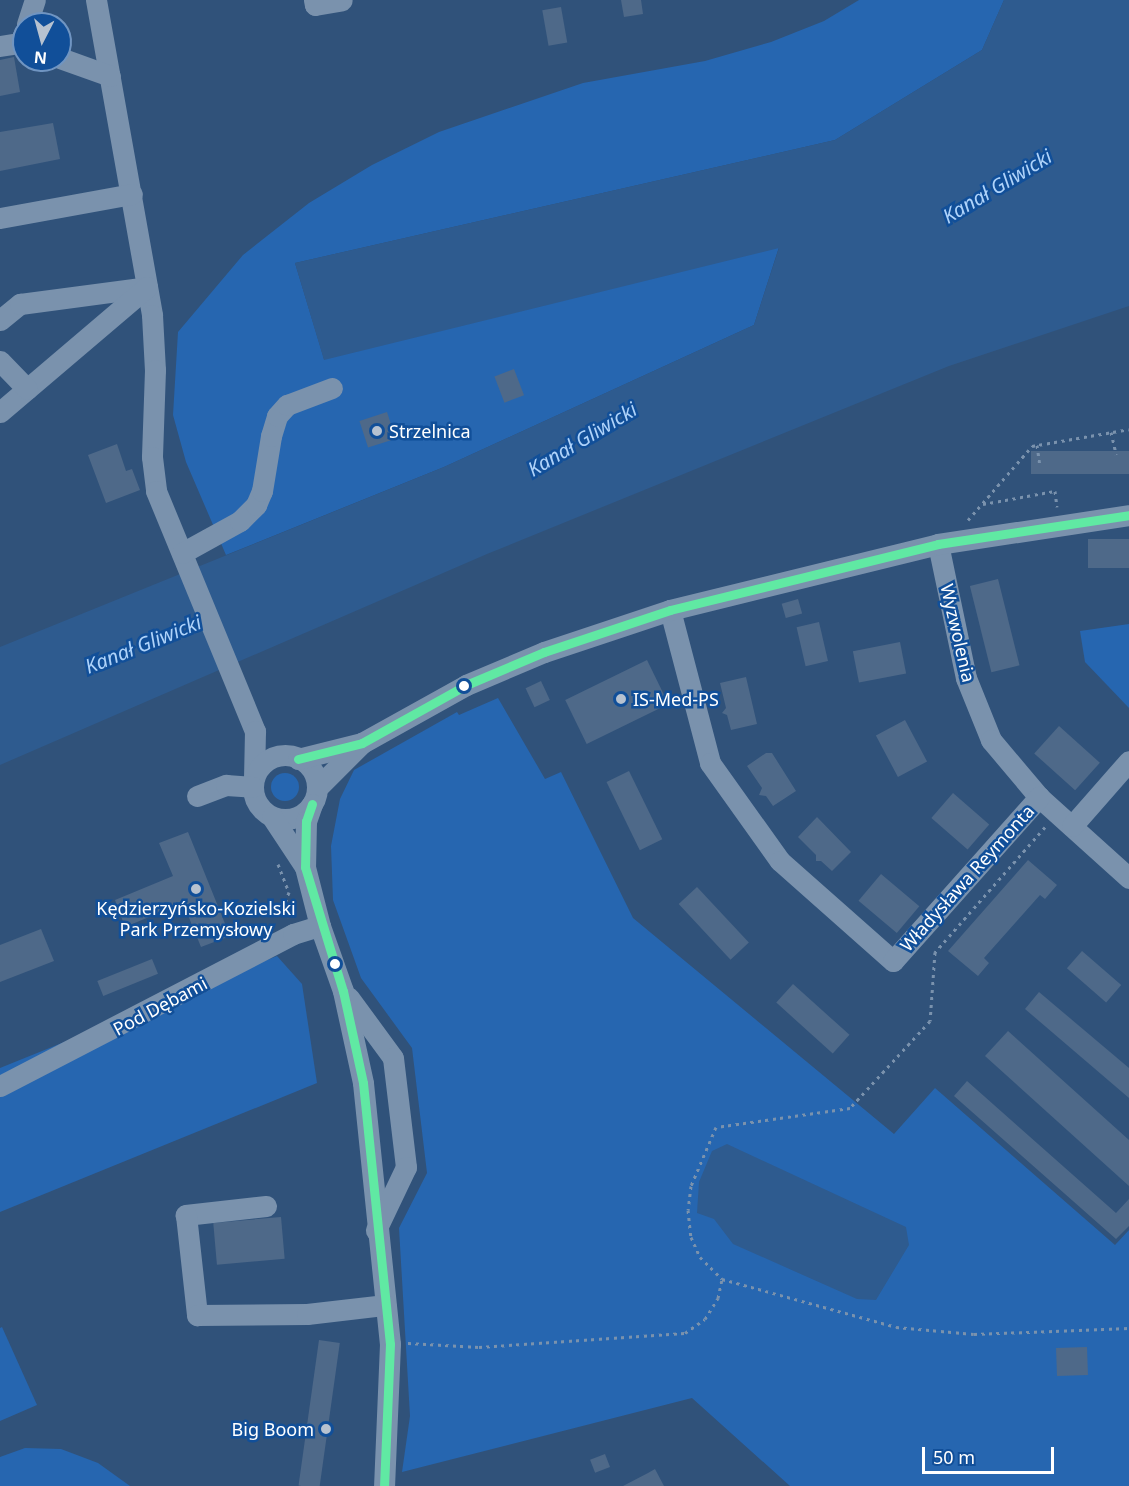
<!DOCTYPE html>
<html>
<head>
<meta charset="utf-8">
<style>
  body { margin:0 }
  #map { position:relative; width:1129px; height:1486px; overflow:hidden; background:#30527a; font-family:"Noto Sans",sans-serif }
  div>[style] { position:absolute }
  .green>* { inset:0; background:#2666b0 }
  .round { border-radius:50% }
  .water>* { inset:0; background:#2e5b8f }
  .building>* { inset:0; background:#4e6989; transform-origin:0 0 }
  .path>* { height:3px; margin-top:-1.5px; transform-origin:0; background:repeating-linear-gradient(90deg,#7a92ad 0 3px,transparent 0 7.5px) }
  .minor>* { height:21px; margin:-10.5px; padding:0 10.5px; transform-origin:10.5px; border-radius:10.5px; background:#7a92ad }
  .minor>.ring { margin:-10.5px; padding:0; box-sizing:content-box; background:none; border:21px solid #7a92ad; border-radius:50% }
  .bus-1>* { height:9px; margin:-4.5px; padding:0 4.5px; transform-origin:4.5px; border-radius:4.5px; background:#60e9a3 }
  .dots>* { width:16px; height:16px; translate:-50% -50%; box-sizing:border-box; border:3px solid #114f99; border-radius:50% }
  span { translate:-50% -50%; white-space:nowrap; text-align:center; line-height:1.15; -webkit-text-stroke:5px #114f99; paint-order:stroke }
  .poi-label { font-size:18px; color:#fff }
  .left { translate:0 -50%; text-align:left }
  .right { translate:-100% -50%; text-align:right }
  .street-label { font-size:18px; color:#fff }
  .water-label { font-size:20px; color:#afd3fa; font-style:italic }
  .north { position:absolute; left:12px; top:12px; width:60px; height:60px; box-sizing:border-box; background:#114f99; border:2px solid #7095c2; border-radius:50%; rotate:186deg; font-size:16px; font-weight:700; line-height:24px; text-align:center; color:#fff }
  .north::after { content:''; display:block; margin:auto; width:21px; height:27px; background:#b7c2d0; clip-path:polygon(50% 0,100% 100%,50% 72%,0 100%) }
  .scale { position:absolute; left:922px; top:1447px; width:132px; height:27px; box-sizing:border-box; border:3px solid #fff; border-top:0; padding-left:8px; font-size:18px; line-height:21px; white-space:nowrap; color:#fff; -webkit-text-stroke:4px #114f99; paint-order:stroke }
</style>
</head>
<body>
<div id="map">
  <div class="green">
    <div style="clip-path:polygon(859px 0,1004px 0,982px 50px,835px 140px,295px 263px,324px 359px,779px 247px,754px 325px,444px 467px,226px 555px,186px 462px,173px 415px,178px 332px,243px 255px,309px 203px,372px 165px,439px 132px,583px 83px,705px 61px,771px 42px,824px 21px)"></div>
    <div style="clip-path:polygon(1129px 624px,1129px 708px,1085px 662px,1080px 631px)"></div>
    <div style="clip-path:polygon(498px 698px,545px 779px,561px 772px,633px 918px,894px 1134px,935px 1088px,1115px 1245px,1129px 1230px,1129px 1486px,790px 1486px,692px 1398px,402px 1472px,410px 1416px,399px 1228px,427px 1173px,412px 1048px,361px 978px,333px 900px,331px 846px,340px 799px,354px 770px,457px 712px,459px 715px)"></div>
    <div class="round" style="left:271px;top:773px;width:28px;height:28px"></div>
    <div style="clip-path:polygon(277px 956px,302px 984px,317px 1083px,0 1212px,0 1068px)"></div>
    <div style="clip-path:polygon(2px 1327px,37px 1405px,0 1421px,0 1328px)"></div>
    <div style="clip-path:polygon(25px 1448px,61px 1449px,98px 1463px,130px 1486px,0 1486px,0 1457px)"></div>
  </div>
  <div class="water">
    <div style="clip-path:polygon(1004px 0,1129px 0,1129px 306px,949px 366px,487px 554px,0 765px,0 647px,444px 467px,754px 325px,779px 248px,324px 360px,295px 263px,835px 140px,982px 50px)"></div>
    <div style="clip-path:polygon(727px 1144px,906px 1227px,909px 1245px,876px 1300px,857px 1299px,733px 1244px,714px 1219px,697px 1213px,699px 1182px,712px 1151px)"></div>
  </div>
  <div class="building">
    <div style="clip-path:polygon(621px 0,641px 0,643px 14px,624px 17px)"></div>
    <div style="left:561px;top:7px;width:36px;height:19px;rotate:80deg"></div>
    <div style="clip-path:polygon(14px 57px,20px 92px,0 96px,0 60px)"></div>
    <div style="clip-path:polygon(53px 123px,60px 159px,0 171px,0 132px)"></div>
    <div style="left:514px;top:369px;width:28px;height:21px;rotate:69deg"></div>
    <div style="left:387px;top:412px;width:28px;height:29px;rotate:72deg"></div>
    <div style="clip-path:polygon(117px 444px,126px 471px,132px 469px,140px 490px,106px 503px,88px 455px)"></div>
    <div style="left:1129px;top:451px;width:23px;height:98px;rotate:90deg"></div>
    <div style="left:1129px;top:539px;width:29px;height:41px;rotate:90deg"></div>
    <div style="left:998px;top:579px;width:89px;height:29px;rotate:76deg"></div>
    <div style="left:798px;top:599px;width:15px;height:17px;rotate:74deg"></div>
    <div style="left:819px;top:622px;width:40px;height:23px;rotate:77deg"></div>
    <div style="left:900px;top:642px;width:32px;height:48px;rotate:79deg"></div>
    <div style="left:647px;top:660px;width:49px;height:91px;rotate:64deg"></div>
    <div style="clip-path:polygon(746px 677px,757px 724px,731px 730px,727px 715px,722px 713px,726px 708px,720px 683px)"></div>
    <div style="left:541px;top:681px;width:21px;height:17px;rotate:65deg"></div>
    <div style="left:905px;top:720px;width:47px;height:33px;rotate:62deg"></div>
    <div style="left:1059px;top:726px;width:55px;height:37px;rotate:42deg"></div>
    <div style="clip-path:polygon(766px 753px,772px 753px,796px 791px,773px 806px,766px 796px,759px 795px,762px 788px,747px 766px)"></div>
    <div style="left:629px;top:771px;width:76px;height:25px;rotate:64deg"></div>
    <div style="left:953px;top:793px;width:48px;height:33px;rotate:41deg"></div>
    <div style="clip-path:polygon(817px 817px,851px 852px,832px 871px,821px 861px,816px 861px,816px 855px,798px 837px)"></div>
    <div style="clip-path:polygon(188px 832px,230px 936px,201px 947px,183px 903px,125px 927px,115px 900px,173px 876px,159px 843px)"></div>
    <div style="clip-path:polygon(1028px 860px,1057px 885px,1045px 899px,1040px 895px,984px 958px,989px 963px,978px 976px,948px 951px)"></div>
    <div style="left:881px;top:874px;width:50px;height:35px;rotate:40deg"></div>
    <div style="left:697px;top:887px;width:76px;height:25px;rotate:47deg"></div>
    <div style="clip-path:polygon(41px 929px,54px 961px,0 982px,0 945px)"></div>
    <div style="left:1082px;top:951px;width:52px;height:23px;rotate:41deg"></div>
    <div style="left:152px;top:959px;width:16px;height:59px;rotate:68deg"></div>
    <div style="left:793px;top:984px;width:76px;height:25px;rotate:42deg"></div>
    <div style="clip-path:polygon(1039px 992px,1129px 1068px,1129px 1098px,1025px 1009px)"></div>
    <div style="clip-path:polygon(1008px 1031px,1129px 1140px,1129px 1186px,985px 1056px)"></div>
    <div style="clip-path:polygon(967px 1081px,1116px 1213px,1129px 1199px,1129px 1226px,1116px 1239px,954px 1096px)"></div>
    <div style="left:281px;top:1217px;width:42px;height:68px;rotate:85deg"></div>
    <div style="left:319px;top:1340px;width:21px;height:147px;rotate:8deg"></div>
    <div style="left:1087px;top:1347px;width:28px;height:31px;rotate:88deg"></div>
    <div style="left:605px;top:1454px;width:14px;height:16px;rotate:69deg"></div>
    <div style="clip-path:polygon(655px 1469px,664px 1486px,623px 1486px,648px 1473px)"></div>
  </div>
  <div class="path">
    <div style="left:1111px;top:432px;width:23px;rotate:77deg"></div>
    <div style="left:1037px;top:445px;width:21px;rotate:82deg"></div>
    <div style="left:983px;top:504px;width:73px;rotate:-10.2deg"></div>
    <div style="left:1055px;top:491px;width:16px;rotate:83deg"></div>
    <div style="left:968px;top:520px;width:98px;rotate:-49.1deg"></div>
    <div style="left:1032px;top:446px;width:98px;rotate:-9.9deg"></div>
    <div style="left:1045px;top:827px;width:167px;rotate:131.3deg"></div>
    <div style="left:935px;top:952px;width:69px;rotate:94.1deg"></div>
    <div style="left:930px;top:1021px;width:118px;rotate:132.6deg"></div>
    <div style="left:850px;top:1108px;width:135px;rotate:171.9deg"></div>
    <div style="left:716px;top:1127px;width:64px;rotate:113deg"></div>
    <div style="left:691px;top:1186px;width:24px;rotate:97deg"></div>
    <div style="left:688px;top:1210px;width:27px;rotate:84deg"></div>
    <div style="left:691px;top:1237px;width:22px;rotate:66deg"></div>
    <div style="left:700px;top:1257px;width:31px;rotate:45deg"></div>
    <div style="left:722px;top:1279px;width:180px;rotate:15.4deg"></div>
    <div style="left:896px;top:1327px;width:78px;rotate:5.1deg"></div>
    <div style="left:974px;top:1334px;width:155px;rotate:-2.2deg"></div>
    <div style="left:278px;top:864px;width:30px;rotate:69deg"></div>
    <div style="left:289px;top:892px;width:12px;rotate:110deg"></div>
    <div style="left:285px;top:903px;width:15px;rotate:74deg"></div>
    <div style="left:408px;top:1343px;width:71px;rotate:3.2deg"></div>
    <div style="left:479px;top:1347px;width:206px;rotate:-3.9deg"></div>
    <div style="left:685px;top:1333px;width:24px;rotate:-35deg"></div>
    <div style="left:705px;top:1319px;width:25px;rotate:-58deg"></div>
    <div style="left:718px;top:1298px;width:19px;rotate:-78deg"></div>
  </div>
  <div class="minor">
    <div style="left:96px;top:0;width:320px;rotate:79.9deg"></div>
    <div style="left:152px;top:315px;width:55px;rotate:86.9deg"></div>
    <div style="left:155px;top:370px;width:87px;rotate:92deg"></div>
    <div style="left:152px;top:457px;width:34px;rotate:83deg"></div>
    <div style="left:156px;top:491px;width:260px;rotate:67.6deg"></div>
    <div style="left:255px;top:731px;width:46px;rotate:91.2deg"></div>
    <div style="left:314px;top:0;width:5px;rotate:79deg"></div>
    <div style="left:315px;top:5px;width:27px;rotate:-10deg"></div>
    <div style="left:27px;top:24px;width:25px;rotate:-72deg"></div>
    <div style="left:0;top:46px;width:20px;rotate:-9deg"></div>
    <div style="left:20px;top:43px;width:11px;rotate:-68deg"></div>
    <div style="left:60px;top:58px;width:53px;rotate:19.8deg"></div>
    <div style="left:0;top:218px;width:134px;rotate:-10.3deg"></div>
    <div style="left:0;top:320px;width:26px;rotate:-39deg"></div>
    <div style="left:20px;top:304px;width:128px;rotate:-7.6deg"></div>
    <div style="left:147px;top:287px;width:193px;rotate:139.6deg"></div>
    <div style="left:0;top:361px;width:39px;rotate:46deg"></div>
    <div style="left:938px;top:544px;width:137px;rotate:78.2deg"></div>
    <div style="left:966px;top:678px;width:67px;rotate:68deg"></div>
    <div style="left:991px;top:740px;width:75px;rotate:49.9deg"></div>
    <div style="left:1039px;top:797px;width:121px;rotate:42deg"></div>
    <div style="left:182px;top:553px;width:66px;rotate:-28.9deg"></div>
    <div style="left:240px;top:521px;width:23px;rotate:-45deg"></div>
    <div style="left:256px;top:505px;width:15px;rotate:-67deg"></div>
    <div style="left:262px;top:491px;width:56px;rotate:-80.7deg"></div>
    <div style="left:271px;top:436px;width:21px;rotate:-73deg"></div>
    <div style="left:277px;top:416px;width:15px;rotate:-48deg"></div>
    <div style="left:287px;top:405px;width:48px;rotate:-20.7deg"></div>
    <div style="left:670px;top:610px;width:158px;rotate:75.3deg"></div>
    <div style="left:710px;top:763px;width:120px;rotate:54.5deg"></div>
    <div style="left:780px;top:861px;width:151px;rotate:41.5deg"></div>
    <div style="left:893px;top:961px;width:220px;rotate:-48.3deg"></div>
    <div class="ring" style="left:253px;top:755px;width:43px;height:43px"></div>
    <div style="left:298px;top:759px;width:66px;rotate:-14deg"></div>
    <div style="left:362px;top:743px;width:119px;rotate:-29.1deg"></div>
    <div style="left:466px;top:685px;width:85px;rotate:-22.9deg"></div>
    <div style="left:544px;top:652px;width:133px;rotate:-18.4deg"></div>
    <div style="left:670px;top:610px;width:276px;rotate:-13.8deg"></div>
    <div style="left:938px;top:544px;width:193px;rotate:-8.6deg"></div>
    <div style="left:317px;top:788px;width:64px;rotate:-45deg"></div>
    <div style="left:197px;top:796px;width:31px;rotate:-21deg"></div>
    <div style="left:226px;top:785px;width:27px;rotate:4deg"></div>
    <div style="left:312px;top:804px;width:18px;rotate:109deg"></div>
    <div style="left:306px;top:821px;width:46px;rotate:91.2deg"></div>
    <div style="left:305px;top:867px;width:61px;rotate:75.7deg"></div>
    <div style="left:320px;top:926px;width:69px;rotate:70.5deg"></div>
    <div style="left:343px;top:991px;width:94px;rotate:77.7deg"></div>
    <div style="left:363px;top:1083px;width:262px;rotate:84.1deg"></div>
    <div style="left:390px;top:1344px;width:142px;rotate:92.4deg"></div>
    <div style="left:272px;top:817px;width:60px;rotate:56.6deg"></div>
    <div style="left:1072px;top:826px;width:86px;rotate:-48.8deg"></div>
    <div style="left:349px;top:998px;width:74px;rotate:53.7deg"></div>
    <div style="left:393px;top:1058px;width:110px;rotate:83.2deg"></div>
    <div style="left:406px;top:1167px;width:70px;rotate:115.5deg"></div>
    <div style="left:0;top:1086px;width:330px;rotate:-27.4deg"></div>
    <div style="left:293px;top:934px;width:28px;rotate:-17deg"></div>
    <div style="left:266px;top:1206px;width:81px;rotate:173.6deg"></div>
    <div style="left:186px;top:1215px;width:101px;rotate:83.7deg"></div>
    <div style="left:197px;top:1315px;width:110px;rotate:-0.5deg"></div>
    <div style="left:307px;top:1314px;width:79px;rotate:-6.6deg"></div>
  </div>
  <div class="bus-1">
    <div style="left:298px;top:759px;width:66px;rotate:-14deg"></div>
    <div style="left:362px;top:743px;width:119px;rotate:-29.1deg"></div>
    <div style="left:466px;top:685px;width:85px;rotate:-22.9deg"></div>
    <div style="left:544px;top:652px;width:133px;rotate:-18.4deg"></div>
    <div style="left:670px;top:610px;width:276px;rotate:-13.8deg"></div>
    <div style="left:938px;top:544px;width:193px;rotate:-8.6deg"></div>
    <div style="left:312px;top:804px;width:18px;rotate:109deg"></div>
    <div style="left:306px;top:821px;width:46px;rotate:91.2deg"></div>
    <div style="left:305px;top:867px;width:130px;rotate:73deg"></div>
    <div style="left:343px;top:991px;width:94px;rotate:77.7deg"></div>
    <div style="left:363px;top:1083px;width:262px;rotate:84.1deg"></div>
    <div style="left:390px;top:1344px;width:142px;rotate:92.4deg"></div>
  </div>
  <div class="dots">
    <div style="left:377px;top:431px;background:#b7c2d0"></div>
    <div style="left:464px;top:686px;background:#fff"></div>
    <div style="left:621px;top:699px;background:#b7c2d0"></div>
    <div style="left:196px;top:889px;background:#b7c2d0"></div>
    <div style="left:335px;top:964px;background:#fff"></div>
    <div style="left:326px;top:1429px;background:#b7c2d0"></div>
  </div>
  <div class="poi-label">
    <span class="left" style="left:389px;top:431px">Strzelnica</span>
    <span class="left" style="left:633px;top:699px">IS-Med-PS</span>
    <span style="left:196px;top:919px">Kędzierzyńsko-Kozielski<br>Park Przemysłowy</span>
    <span class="right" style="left:314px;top:1429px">Big Boom</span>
  </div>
  <div class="street-label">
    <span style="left:958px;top:633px;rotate:77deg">Wyzwolenia</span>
    <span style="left:967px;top:878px;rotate:-48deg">Władysława Reymonta</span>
    <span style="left:160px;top:1006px;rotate:-28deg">Pod Dębami</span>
  </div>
  <div class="water-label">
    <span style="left:997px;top:186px;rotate:-31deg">Kanał Gliwicki</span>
    <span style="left:582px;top:439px;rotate:-31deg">Kanał Gliwicki</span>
    <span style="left:143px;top:644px;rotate:-22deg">Kanał Gliwicki</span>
  </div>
  <div class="north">N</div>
  <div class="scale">50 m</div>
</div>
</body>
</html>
